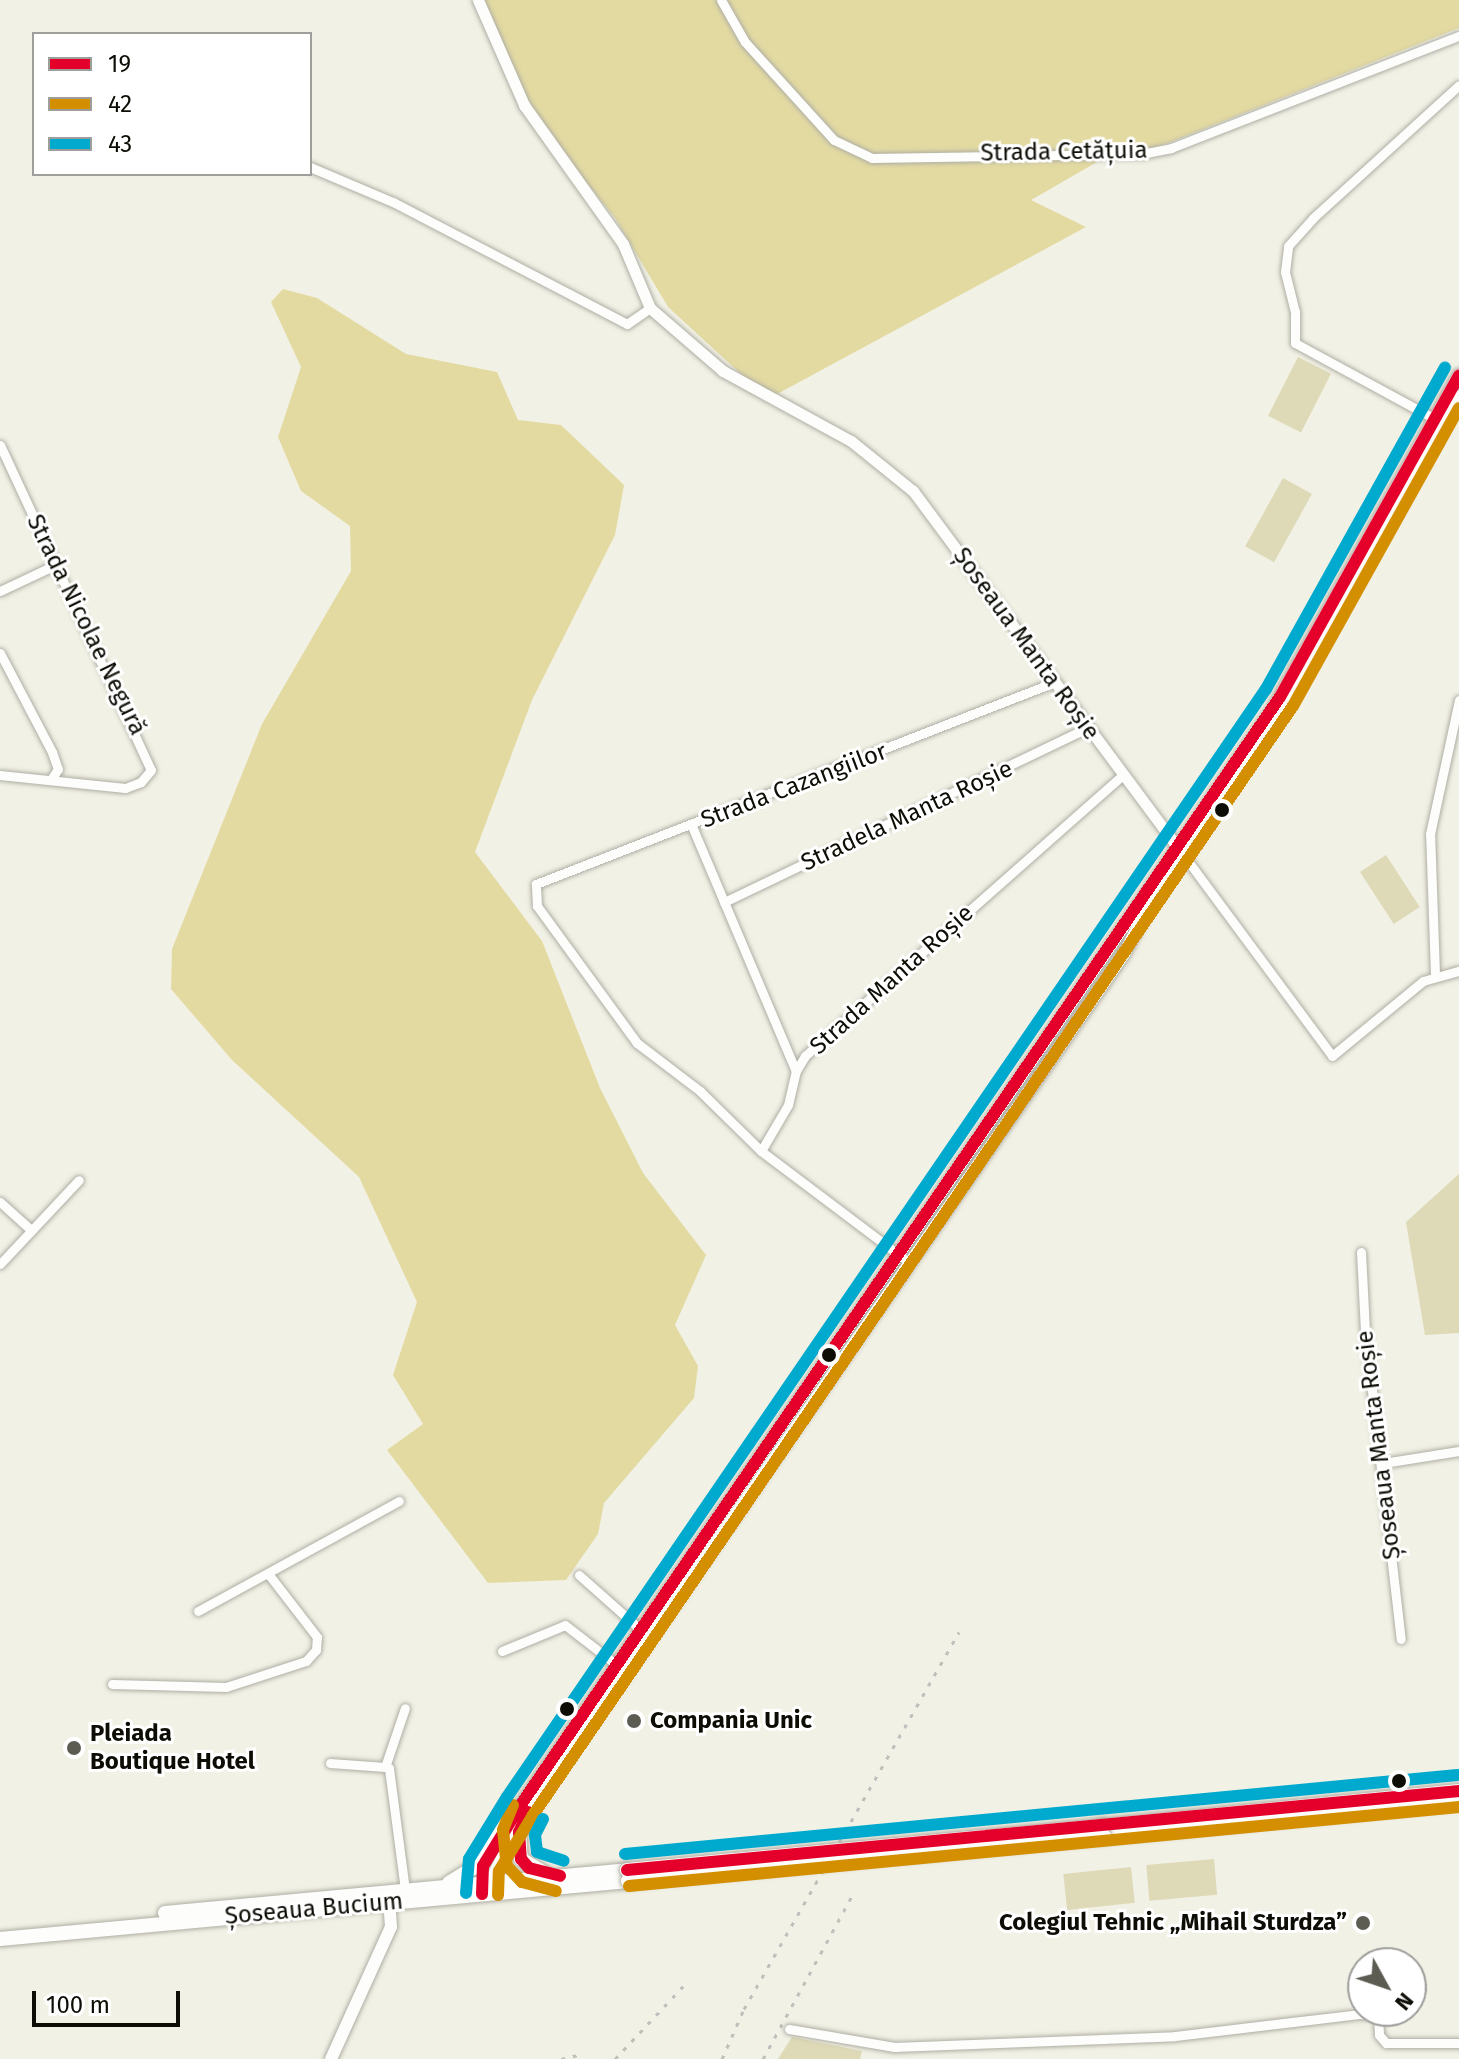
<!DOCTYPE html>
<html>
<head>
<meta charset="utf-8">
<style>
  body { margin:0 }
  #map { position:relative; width:1459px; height:2059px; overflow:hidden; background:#f2f1e5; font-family:"Fira Sans",sans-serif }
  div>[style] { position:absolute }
  .green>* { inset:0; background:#ded9b6; transform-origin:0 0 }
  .forest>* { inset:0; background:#e3daa2 }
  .roads { filter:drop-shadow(0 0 2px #afaea5) drop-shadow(0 0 2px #afaea5) }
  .minor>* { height:9px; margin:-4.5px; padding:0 4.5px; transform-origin:4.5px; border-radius:4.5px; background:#fdfdfb }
  .tertiary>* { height:11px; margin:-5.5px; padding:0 5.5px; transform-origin:5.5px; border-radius:5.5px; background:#fdfdfb }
  .secondary>* { height:12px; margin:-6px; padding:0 6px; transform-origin:6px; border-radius:6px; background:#fdfdfb }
  .primary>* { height:14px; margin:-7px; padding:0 7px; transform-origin:7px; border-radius:7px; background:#fdfdfb }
  .rail>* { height:3px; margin-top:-1.5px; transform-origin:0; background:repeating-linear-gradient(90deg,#bfbfbc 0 4px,transparent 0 12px) }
  .bridges { filter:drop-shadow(0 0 2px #afaea5) drop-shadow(0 0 2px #afaea5) }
  .primary-bridge>* { height:14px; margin:-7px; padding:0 7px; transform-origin:7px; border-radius:7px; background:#fdfdfb }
  .bus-1>* { height:12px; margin:-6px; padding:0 6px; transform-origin:6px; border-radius:6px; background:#e4002b }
  .bus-2>* { height:12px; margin:-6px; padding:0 6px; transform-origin:6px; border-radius:6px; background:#d48f01 }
  .bus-3>* { height:12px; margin:-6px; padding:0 6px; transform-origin:6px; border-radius:6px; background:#00a9ce }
  .dots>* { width:22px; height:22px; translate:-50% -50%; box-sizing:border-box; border:4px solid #fff; border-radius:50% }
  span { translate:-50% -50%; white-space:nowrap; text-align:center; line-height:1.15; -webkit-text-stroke:6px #fff; paint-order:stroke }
  .street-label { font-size:24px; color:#0d0c05 }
  .poi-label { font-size:24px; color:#0d0c05; font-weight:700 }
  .left { translate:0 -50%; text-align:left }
  .right { translate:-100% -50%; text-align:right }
  .legend { position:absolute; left:32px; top:32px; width:280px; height:144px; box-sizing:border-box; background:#fff; border:2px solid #9e9e9b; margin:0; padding:10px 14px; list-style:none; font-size:24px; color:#0d0c05 }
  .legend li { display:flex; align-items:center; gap:16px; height:40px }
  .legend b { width:40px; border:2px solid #9e9e9b }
  .north { position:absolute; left:1347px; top:1947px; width:80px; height:80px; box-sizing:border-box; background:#fff; border:2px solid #9e9e9b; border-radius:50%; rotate:130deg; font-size:22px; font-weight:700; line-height:32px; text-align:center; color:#0d0c05 }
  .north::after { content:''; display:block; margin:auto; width:28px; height:36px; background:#5d5c53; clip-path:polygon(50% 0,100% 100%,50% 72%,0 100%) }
  .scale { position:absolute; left:32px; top:1991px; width:148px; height:36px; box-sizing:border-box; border:4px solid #0d0c05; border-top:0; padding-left:10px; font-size:24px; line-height:28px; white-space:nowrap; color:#0d0c05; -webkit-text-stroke:6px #fff; paint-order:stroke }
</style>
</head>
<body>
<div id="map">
  <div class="green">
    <div style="left:1298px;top:357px;width:37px;height:66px;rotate:27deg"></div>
    <div style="left:1283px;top:478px;width:33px;height:78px;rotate:29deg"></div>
    <div style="left:1386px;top:855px;width:62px;height:31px;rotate:57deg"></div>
    <div style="clip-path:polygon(1459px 1174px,1459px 1333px,1425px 1335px,1406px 1222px)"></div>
    <div style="left:1214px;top:1859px;width:36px;height:68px;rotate:85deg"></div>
    <div style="left:1131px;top:1867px;width:36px;height:68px;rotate:84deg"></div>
    <div style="clip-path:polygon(792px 2037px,862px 2051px,860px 2059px,778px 2059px)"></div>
  </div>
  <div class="forest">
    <div style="clip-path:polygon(478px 0,1459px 0,1459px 28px,1173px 141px,1128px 157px,1104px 158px,1031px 200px,1086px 227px,768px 399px,668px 307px,615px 218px,523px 104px)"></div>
    <div style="clip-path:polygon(283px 289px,317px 298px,406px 354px,497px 372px,518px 420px,561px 425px,624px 485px,615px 535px,532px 700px,475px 852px,542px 941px,600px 1088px,643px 1173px,706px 1255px,675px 1325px,698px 1366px,694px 1398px,604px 1503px,598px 1534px,566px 1580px,488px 1583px,387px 1450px,423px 1424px,393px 1375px,417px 1302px,359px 1177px,232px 1060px,171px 989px,172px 949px,262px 724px,351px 571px,350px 526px,301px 491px,278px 437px,301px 367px,271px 302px)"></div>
  </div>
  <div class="roads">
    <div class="minor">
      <div style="left:721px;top:0;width:48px;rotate:60.3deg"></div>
      <div style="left:745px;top:42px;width:132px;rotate:47.8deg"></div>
      <div style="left:834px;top:140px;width:42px;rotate:25.3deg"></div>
      <div style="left:872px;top:158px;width:269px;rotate:-0.9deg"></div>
      <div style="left:1141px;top:154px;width:31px;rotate:-11deg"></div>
      <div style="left:1171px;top:148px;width:309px;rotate:-21.3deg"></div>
      <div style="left:310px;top:167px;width:90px;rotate:22.9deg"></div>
      <div style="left:393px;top:202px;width:264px;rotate:27.5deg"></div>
      <div style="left:627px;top:324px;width:28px;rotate:-35deg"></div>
      <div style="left:1435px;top:419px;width:159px;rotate:-151.5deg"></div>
      <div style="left:1295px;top:343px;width:31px;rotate:-90deg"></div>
      <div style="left:1295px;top:312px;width:41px;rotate:-104deg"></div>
      <div style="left:1285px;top:272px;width:26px;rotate:-83deg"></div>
      <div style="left:1288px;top:246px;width:38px;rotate:-48deg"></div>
      <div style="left:1313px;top:218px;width:197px;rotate:-42.3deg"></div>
      <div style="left:0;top:445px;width:358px;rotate:65.1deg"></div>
      <div style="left:151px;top:770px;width:16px;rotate:130deg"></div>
      <div style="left:141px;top:782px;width:17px;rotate:159deg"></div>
      <div style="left:125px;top:788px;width:126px;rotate:-174.1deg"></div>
      <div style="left:0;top:591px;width:63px;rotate:-25.3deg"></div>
      <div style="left:0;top:653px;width:112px;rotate:62.3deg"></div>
      <div style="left:52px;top:752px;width:18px;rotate:71deg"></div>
      <div style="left:58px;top:769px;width:11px;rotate:124deg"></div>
      <div style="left:691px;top:824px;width:268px;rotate:67deg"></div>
      <div style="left:1182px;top:853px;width:252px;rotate:53.5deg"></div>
      <div style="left:1332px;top:1056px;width:118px;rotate:-39.5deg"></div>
      <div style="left:1423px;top:981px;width:37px;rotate:-16deg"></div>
      <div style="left:724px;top:902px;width:403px;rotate:-25.6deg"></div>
      <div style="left:1435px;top:974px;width:140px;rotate:-92deg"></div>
      <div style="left:1430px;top:834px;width:137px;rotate:-77.8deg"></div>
      <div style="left:761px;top:1151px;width:86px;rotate:-135.5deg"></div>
      <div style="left:700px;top:1091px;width:79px;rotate:-142.7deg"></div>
      <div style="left:637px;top:1043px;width:170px;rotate:-126.1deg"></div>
      <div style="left:537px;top:906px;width:22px;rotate:-93deg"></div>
      <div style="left:536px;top:884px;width:557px;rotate:-21.27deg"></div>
      <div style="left:0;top:1202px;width:39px;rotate:42deg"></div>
      <div style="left:1361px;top:1252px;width:78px;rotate:87.1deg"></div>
      <div style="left:1365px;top:1330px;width:311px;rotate:83.4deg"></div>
      <div style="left:903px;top:1258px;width:178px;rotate:-143deg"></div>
      <div style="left:761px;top:1151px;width:53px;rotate:-59.6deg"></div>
      <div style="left:788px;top:1105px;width:35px;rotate:-77deg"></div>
      <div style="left:796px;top:1071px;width:17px;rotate:-59deg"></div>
      <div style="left:805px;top:1056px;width:424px;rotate:-41.5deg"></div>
      <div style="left:0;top:1264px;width:115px;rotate:-46.8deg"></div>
      <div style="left:1383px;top:1463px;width:77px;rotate:-9deg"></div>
      <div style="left:579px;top:1575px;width:83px;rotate:41.6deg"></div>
      <div style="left:198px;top:1611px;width:229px;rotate:-28.7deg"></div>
      <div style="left:502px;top:1651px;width:68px;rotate:-22.4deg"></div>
      <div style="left:565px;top:1625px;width:72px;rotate:37.7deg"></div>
      <div style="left:112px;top:1684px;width:114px;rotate:1.5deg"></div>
      <div style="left:226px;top:1687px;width:84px;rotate:-18deg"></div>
      <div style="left:306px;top:1661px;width:15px;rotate:-48deg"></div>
      <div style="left:316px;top:1650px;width:13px;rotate:-86deg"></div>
      <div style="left:317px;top:1637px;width:78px;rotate:-127.7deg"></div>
      <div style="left:330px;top:1763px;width:55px;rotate:4.2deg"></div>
      <div style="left:405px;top:1890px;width:123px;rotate:-97.5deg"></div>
      <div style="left:389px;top:1768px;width:4px;rotate:-166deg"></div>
      <div style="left:385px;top:1767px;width:62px;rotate:-71.3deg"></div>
      <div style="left:789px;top:2029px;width:107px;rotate:9.7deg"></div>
      <div style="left:894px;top:2047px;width:281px;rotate:-2.2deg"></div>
      <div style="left:1175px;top:2036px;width:185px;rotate:-6.8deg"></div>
      <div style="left:1359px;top:2014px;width:19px;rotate:3deg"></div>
      <div style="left:1378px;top:2015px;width:20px;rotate:87deg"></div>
      <div style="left:1379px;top:2035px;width:11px;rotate:49deg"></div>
      <div style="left:1386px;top:2043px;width:73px"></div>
    </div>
    <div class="tertiary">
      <div style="left:478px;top:0;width:115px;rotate:66.3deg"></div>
      <div style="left:524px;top:105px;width:171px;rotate:54.5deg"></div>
      <div style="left:623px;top:244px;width:69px;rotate:67.1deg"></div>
      <div style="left:650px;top:308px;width:96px;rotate:40.8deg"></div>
      <div style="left:723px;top:371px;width:146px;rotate:28.7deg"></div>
      <div style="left:851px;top:441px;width:80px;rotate:38.9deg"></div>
      <div style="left:913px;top:491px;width:445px;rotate:53.4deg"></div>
    </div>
    <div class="secondary">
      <div style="left:516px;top:1812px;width:1338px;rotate:-55.54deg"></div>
      <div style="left:1273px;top:709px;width:382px;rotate:-60.9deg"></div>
      <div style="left:494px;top:1889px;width:13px;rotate:-94deg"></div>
      <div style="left:493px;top:1876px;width:53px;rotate:-62.9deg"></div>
      <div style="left:517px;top:1829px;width:1065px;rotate:-55.25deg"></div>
      <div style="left:1124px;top:954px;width:38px;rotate:-63deg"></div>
      <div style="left:1141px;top:920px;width:249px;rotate:-55.8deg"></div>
      <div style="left:1281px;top:714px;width:364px;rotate:-60.8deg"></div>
      <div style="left:331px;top:2059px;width:145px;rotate:-65.6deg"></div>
      <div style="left:391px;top:1927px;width:32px;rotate:-94deg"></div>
    </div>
    <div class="primary">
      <div style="left:528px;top:1812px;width:22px;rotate:114deg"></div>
      <div style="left:519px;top:1832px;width:27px;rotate:86deg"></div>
      <div style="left:521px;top:1859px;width:31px;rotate:31deg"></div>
      <div style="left:1102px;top:1826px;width:359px;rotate:-5.6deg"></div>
      <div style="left:1104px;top:1836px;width:357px;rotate:-5.6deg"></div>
      <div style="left:449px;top:1883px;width:28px;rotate:-32deg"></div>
      <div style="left:473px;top:1868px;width:78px;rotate:-52.8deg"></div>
      <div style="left:165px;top:1913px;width:464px;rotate:-5.3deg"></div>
      <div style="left:0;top:1939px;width:631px;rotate:-5.28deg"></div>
    </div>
  </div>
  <div class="rail">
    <div style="left:561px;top:2059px;width:23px;rotate:-13deg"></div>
    <div style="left:615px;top:2059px;width:107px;rotate:-46.9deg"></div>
    <div style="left:722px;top:2059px;width:55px;rotate:-66.3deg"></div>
    <div style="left:744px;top:2009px;width:434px;rotate:-60.3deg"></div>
    <div style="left:763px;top:2059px;width:190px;rotate:-61.4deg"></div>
  </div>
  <div class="bridges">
    <div class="primary-bridge">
      <div style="left:627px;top:1870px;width:477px;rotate:-5.3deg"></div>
      <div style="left:628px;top:1881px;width:478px;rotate:-5.4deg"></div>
    </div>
  </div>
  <div class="bus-1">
    <div style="left:528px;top:1812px;width:22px;rotate:114deg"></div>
    <div style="left:519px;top:1832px;width:27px;rotate:86deg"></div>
    <div style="left:521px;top:1859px;width:12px;rotate:48deg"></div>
    <div style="left:529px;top:1868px;width:32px;rotate:14deg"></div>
    <div style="left:627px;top:1870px;width:836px;rotate:-5.42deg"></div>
    <div style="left:482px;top:1894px;width:28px;rotate:-88deg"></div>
    <div style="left:483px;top:1866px;width:70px;rotate:-58.3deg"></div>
    <div style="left:520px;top:1806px;width:1344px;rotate:-55.58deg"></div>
    <div style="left:1280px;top:697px;width:368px;rotate:-60.9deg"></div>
  </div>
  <div class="bus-2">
    <div style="left:513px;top:1805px;width:27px;rotate:112deg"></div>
    <div style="left:503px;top:1830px;width:36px;rotate:84deg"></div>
    <div style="left:507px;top:1866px;width:22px;rotate:47deg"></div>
    <div style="left:522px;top:1882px;width:35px;rotate:15deg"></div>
    <div style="left:629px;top:1886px;width:834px;rotate:-5.44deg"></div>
    <div style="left:498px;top:1895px;width:24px;rotate:-88deg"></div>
    <div style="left:499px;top:1871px;width:66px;rotate:-58.7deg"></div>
    <div style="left:533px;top:1815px;width:1344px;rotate:-55.58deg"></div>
    <div style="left:1293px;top:706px;width:341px;rotate:-60.9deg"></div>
  </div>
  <div class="bus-3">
    <div style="left:543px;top:1819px;width:18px;rotate:117deg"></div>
    <div style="left:535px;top:1835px;width:17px;rotate:83deg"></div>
    <div style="left:537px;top:1852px;width:28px;rotate:18deg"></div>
    <div style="left:625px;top:1854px;width:836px;rotate:-5.42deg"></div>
    <div style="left:466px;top:1893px;width:34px;rotate:-85deg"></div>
    <div style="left:469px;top:1859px;width:73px;rotate:-58.5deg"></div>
    <div style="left:507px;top:1797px;width:1343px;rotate:-55.59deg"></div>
    <div style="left:1266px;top:689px;width:368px;rotate:-60.9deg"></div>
  </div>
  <div class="dots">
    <div style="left:1222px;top:810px;background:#0d0c05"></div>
    <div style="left:829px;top:1355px;background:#0d0c05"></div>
    <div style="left:567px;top:1709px;background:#0d0c05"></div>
    <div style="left:634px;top:1721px;background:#5d5c53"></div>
    <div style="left:74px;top:1748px;background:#5d5c53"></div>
    <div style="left:1399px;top:1781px;background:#0d0c05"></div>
    <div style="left:1363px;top:1923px;background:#5d5c53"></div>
  </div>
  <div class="street-label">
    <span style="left:1064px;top:152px;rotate:-1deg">Strada Cetățuia</span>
    <span style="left:86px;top:625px;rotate:64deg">Strada Nicolae Negură</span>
    <span style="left:1026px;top:644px;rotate:54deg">Șoseaua Manta Roșie</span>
    <span style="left:794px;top:786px;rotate:-21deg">Strada Cazangiilor</span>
    <span style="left:907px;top:816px;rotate:-25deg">Stradela Manta Roșie</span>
    <span style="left:892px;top:980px;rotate:-42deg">Strada Manta Roșie</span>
    <span style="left:1379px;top:1445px;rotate:-97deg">Șoseaua Manta Roșie</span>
    <span style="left:314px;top:1909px;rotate:-5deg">Șoseaua Bucium</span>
  </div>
  <div class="poi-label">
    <span class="left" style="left:650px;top:1721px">Compania Unic</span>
    <span class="left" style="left:90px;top:1748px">Pleiada<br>Boutique Hotel</span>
    <span class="right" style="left:1347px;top:1923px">Colegiul Tehnic „Mihail Sturdza”</span>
  </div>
  <ul class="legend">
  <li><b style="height:10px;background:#e4002b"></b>19</li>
  <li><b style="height:10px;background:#d48f01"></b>42</li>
  <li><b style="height:10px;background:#00a9ce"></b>43</li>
  </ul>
  <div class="north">N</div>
  <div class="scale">100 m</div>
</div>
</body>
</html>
